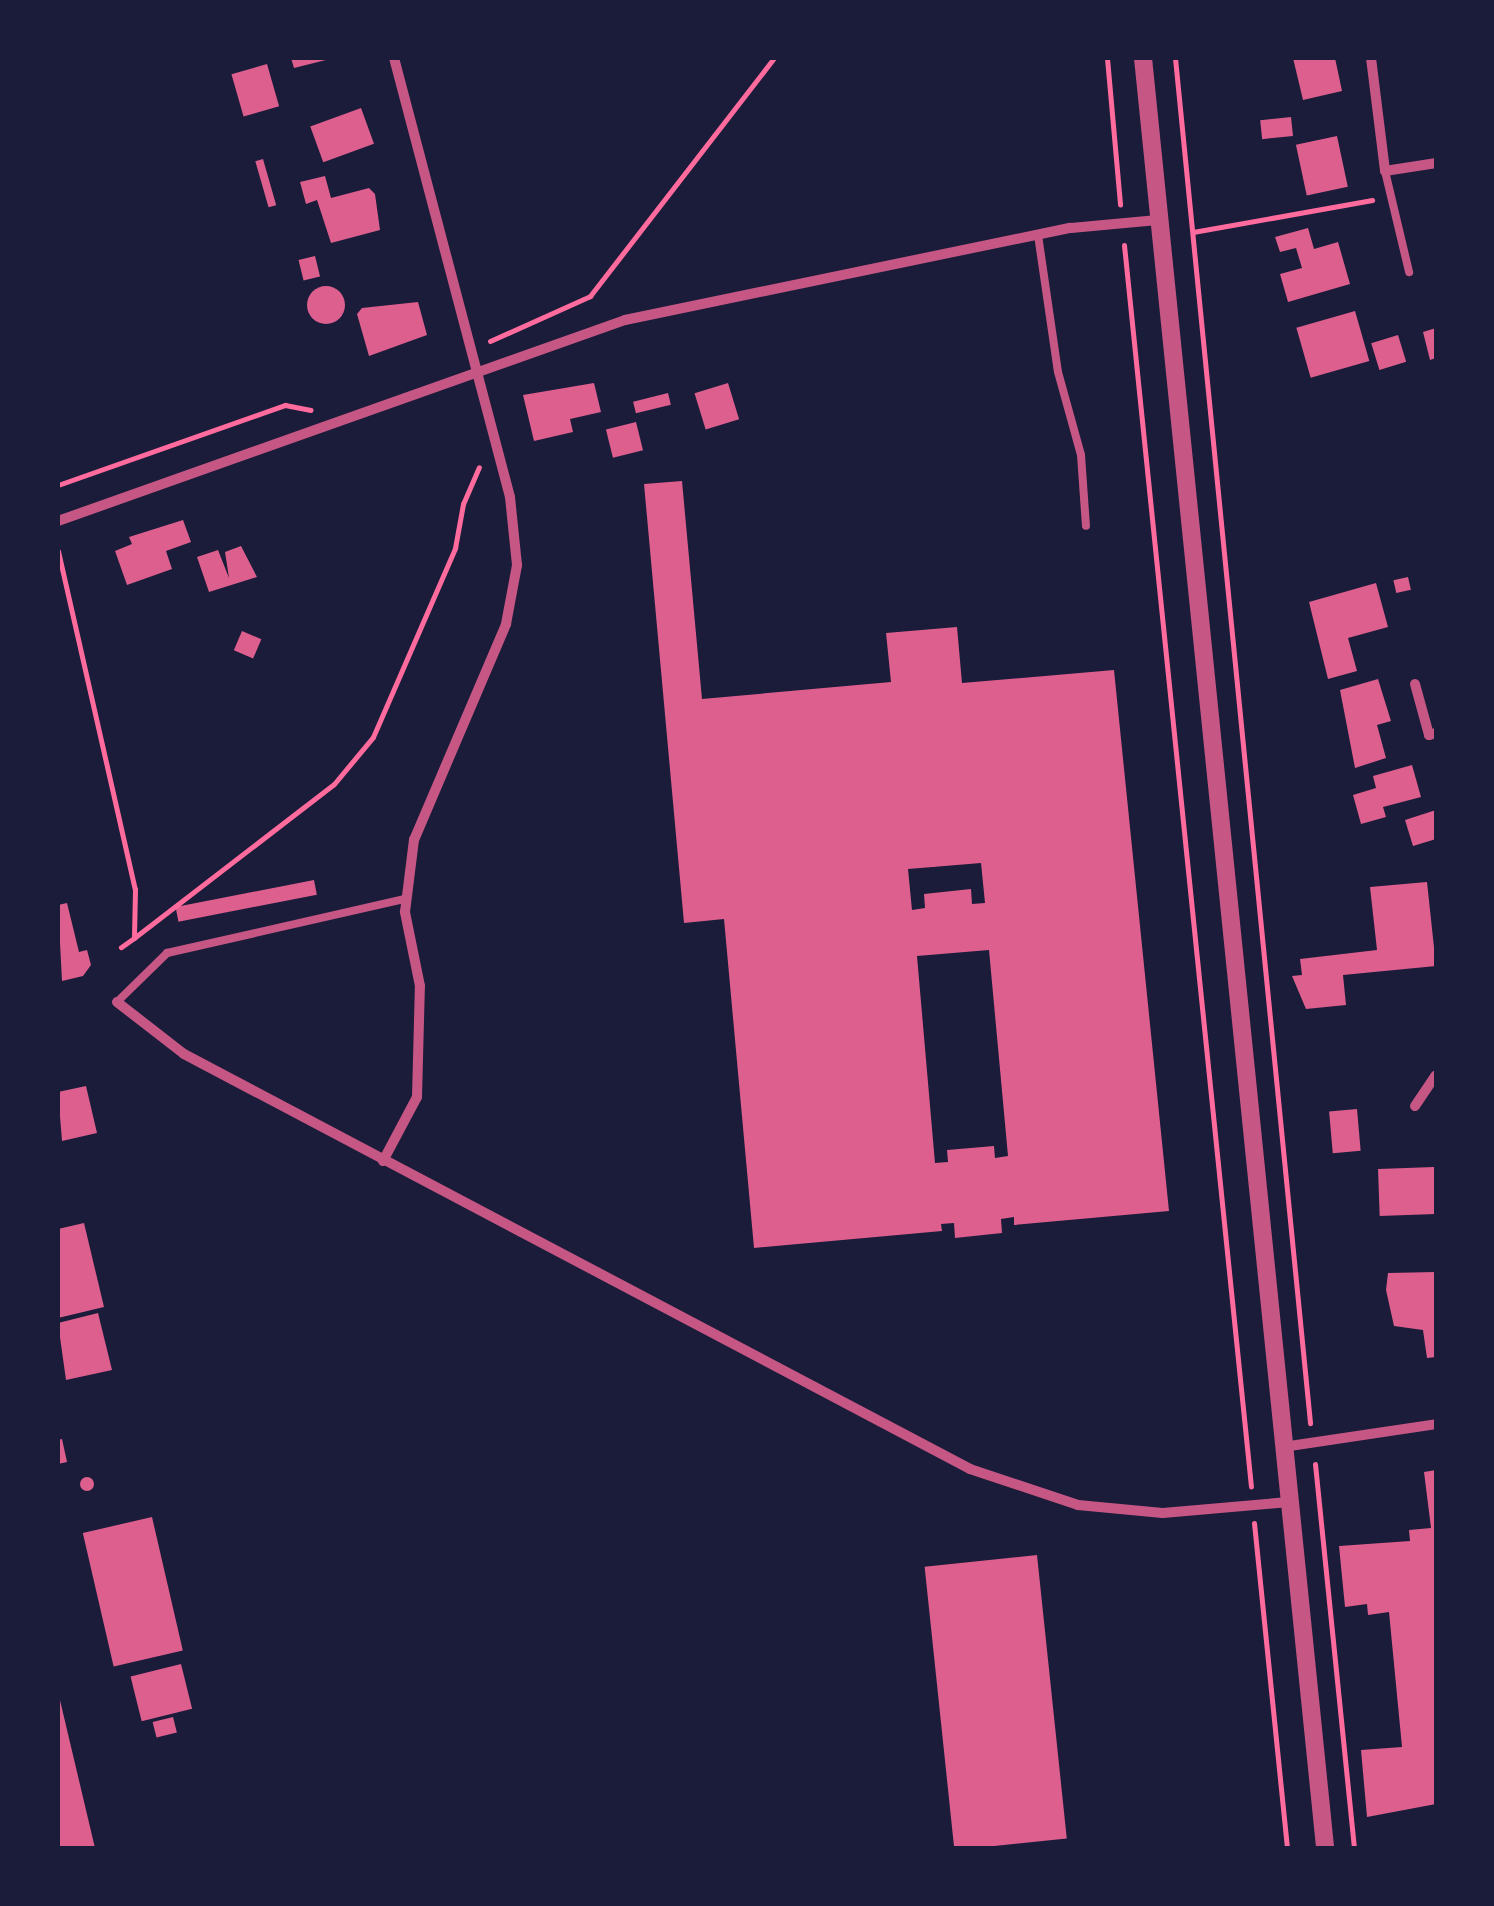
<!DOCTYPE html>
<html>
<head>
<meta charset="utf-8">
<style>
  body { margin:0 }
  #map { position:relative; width:1494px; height:1906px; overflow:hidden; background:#1b1b3a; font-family:"Alegreya Sans",sans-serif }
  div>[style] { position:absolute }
  .building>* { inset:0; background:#dd5f8e; transform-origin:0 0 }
  .round { border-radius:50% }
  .path>* { height:5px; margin:-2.5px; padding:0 2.5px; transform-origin:2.5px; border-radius:2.5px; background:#ff6b9d }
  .service>* { height:8px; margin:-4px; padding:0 4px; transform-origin:4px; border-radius:4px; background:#c65784 }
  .minor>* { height:10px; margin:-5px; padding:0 5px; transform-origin:5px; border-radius:5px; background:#c65784 }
  .tertiary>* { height:18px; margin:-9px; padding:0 9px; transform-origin:9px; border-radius:9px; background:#c65784 }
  span { translate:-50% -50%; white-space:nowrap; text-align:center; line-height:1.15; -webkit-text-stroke:10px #1b1b3a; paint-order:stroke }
  .frame { position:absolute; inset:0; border:60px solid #1b1b3a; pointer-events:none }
</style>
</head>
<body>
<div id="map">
  <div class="building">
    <div style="clip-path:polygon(291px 58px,330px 58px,330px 59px,294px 68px)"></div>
    <div style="clip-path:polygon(1293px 58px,1335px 58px,1342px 91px,1303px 100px)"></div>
    <div style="left:267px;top:64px;width:44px;height:37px;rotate:74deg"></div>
    <div style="left:361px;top:108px;width:38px;height:54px;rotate:70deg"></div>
    <div style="left:1291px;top:117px;width:19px;height:31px;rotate:84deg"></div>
    <div style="left:1337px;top:136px;width:52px;height:42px;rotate:78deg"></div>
    <div style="left:263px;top:159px;width:48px;height:8px;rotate:74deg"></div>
    <div style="clip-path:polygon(325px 176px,331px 198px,369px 188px,375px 194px,380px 230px,331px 243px,317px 200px,306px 204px,300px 182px)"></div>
    <div style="clip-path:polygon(1308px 228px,1314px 249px,1338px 242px,1350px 284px,1288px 302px,1280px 274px,1302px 268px,1296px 248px,1280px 252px,1275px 237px)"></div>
    <div style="left:315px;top:256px;width:21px;height:17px;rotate:76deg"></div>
    <div class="round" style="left:307px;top:286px;width:38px;height:38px"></div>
    <div style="clip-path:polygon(418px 302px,427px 335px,369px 356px,357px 314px,362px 308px)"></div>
    <div style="left:1355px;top:311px;width:52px;height:61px;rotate:74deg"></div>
    <div style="clip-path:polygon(1436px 328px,1436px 358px,1430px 360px,1423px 332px)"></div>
    <div style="left:1398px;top:335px;width:28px;height:28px;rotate:73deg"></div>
    <div style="clip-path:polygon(594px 383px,601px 412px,570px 419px,573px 432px,534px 441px,523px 395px)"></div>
    <div style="left:728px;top:383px;width:38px;height:35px;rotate:73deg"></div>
    <div style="left:668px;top:393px;width:12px;height:36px;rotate:76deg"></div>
    <div style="left:636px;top:422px;width:29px;height:31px;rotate:76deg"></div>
    <div style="clip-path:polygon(evenodd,682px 481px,702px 699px,891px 682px,886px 633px,957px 627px,962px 683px,1114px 670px,1169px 1211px,1014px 1225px,1014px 1217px,1001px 1219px,1002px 1233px,955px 1238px,954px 1223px,941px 1224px,942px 1231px,754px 1248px,724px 919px,684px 923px,644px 484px,682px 481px,981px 863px,985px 903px,972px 904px,971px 889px,924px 894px,925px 908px,912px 910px,908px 869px,981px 863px,682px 481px,989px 950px,1008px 1156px,995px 1158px,994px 1146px,947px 1150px,948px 1162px,935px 1163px,917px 956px,989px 950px)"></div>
    <div style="clip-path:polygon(183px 520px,191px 542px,166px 551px,172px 569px,127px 585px,115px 551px,132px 544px,129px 537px)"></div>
    <div style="clip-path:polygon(241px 546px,257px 577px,209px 592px,197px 557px,218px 550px,229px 578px,225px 552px)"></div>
    <div style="left:1408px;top:577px;width:13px;height:15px;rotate:77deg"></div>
    <div style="clip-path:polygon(1376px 583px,1388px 627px,1348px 638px,1357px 671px,1328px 679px,1309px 602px)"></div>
    <div style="left:242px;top:631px;width:21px;height:21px;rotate:23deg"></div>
    <div style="clip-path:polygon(1378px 679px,1391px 721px,1377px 725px,1386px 758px,1355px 768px,1340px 690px)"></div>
    <div style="clip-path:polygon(1412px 765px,1421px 797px,1383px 807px,1386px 817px,1361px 824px,1353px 795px,1376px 788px,1373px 776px)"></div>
    <div style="clip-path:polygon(1436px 810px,1436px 839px,1413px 846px,1405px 820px)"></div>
    <div style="left:314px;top:880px;width:15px;height:141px;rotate:79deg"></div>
    <div style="clip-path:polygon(1427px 882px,1436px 966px,1343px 975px,1346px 1005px,1306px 1009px,1292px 976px,1302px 975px,1300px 959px,1377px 950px,1370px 887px)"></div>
    <div style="clip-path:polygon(67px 903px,79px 952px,87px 950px,91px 965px,83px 976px,62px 981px,58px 905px)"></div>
    <div style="clip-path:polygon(86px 1086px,97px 1133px,62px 1141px,58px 1092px)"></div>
    <div style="left:1357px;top:1109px;width:42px;height:28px;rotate:85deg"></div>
    <div style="left:1434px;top:1167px;width:47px;height:56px;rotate:88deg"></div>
    <div style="clip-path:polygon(84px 1223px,104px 1307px,58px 1318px,58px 1229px)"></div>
    <div style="clip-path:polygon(1436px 1272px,1436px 1357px,1427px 1358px,1423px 1330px,1394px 1326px,1386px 1290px,1388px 1273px)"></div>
    <div style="clip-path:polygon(98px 1313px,112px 1370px,66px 1380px,58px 1323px)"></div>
    <div style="clip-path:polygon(62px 1439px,67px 1462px,58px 1464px,58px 1440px)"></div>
    <div style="clip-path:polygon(1436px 1470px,1436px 1804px,1367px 1817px,1361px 1750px,1402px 1747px,1389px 1612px,1368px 1615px,1367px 1604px,1345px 1607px,1339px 1546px,1410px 1541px,1409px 1530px,1431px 1528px,1424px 1472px)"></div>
    <div class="round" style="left:80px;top:1477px;width:14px;height:14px"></div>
    <div style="left:152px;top:1517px;width:137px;height:71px;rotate:77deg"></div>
    <div style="left:1037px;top:1555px;width:285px;height:113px;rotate:84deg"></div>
    <div style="left:181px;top:1664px;width:46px;height:52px;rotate:76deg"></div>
    <div style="clip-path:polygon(59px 1696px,95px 1848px,58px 1848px)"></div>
    <div style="left:173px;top:1717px;width:16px;height:21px;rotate:76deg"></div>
  </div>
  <div class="path">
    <div style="left:1107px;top:58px;width:147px;rotate:84.9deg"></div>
    <div style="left:1175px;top:58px;width:1372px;rotate:84.35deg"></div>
    <div style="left:1193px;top:232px;width:182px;rotate:-10.1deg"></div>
    <div style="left:1124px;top:245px;width:1248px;rotate:84.16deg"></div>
    <div style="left:490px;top:341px;width:110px;rotate:-24.2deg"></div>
    <div style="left:590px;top:296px;width:301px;rotate:-52.3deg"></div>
    <div style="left:58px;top:485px;width:241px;rotate:-19.4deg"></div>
    <div style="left:285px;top:405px;width:26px;rotate:11deg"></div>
    <div style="left:58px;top:551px;width:347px;rotate:77.2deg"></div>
    <div style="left:135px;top:889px;width:49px;rotate:91.2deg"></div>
    <div style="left:134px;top:938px;width:16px;rotate:145deg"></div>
    <div style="left:134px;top:938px;width:252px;rotate:-37.6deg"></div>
    <div style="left:334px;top:784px;width:61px;rotate:-50.3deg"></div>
    <div style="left:373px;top:737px;width:206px;rotate:-66.5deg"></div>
    <div style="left:455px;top:548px;width:45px;rotate:-79.7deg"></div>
    <div style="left:463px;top:504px;width:40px;rotate:-66.6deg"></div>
    <div style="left:1315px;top:1464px;width:386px;rotate:84.2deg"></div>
    <div style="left:1254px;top:1523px;width:327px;rotate:84.2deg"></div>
  </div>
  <div class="service">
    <div style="left:1385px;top:171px;width:104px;rotate:76.6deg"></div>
    <div style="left:1038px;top:235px;width:138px;rotate:81.7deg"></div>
    <div style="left:1058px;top:372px;width:86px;rotate:74.5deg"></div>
    <div style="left:1081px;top:455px;width:71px;rotate:86deg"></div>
    <div style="left:117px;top:1002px;width:70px;rotate:-44.4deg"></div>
    <div style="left:167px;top:953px;width:244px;rotate:-12.8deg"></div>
  </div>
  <div class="minor">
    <div style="left:1371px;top:58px;width:114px;rotate:82.9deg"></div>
    <div style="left:1385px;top:171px;width:52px;rotate:-8.9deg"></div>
    <div style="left:58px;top:521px;width:602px;rotate:-19.52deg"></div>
    <div style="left:625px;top:320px;width:455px;rotate:-11.7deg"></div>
    <div style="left:1071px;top:228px;width:87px;rotate:-5.3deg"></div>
    <div style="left:1415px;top:684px;width:53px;rotate:74.6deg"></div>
    <div style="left:1429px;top:735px;width:7px;rotate:-16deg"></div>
    <div style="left:117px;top:1002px;width:85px;rotate:37.8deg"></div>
    <div style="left:184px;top:1054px;width:889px;rotate:27.83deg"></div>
    <div style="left:970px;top:1469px;width:114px;rotate:18.4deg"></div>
    <div style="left:1078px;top:1505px;width:85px;rotate:5.4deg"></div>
    <div style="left:1163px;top:1513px;width:126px;rotate:-5deg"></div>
    <div style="left:1415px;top:1106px;width:37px;rotate:-56deg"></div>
    <div style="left:383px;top:1161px;width:72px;rotate:-62deg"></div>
    <div style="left:417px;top:1097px;width:111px;rotate:-88.5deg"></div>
    <div style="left:420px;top:986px;width:76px;rotate:-101.5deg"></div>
    <div style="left:405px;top:912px;width:73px;rotate:-82.9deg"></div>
    <div style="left:414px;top:840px;width:235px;rotate:-66.9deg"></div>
    <div style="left:506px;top:624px;width:60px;rotate:-79.4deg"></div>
    <div style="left:517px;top:565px;width:68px;rotate:-95.9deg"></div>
    <div style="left:510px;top:497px;width:454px;rotate:-104.8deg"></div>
    <div style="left:1283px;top:1447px;width:155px;rotate:-8.5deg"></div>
  </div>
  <div class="tertiary">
    <div style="left:1143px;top:58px;width:1799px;rotate:84.19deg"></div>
  </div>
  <div class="frame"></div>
</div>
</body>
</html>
